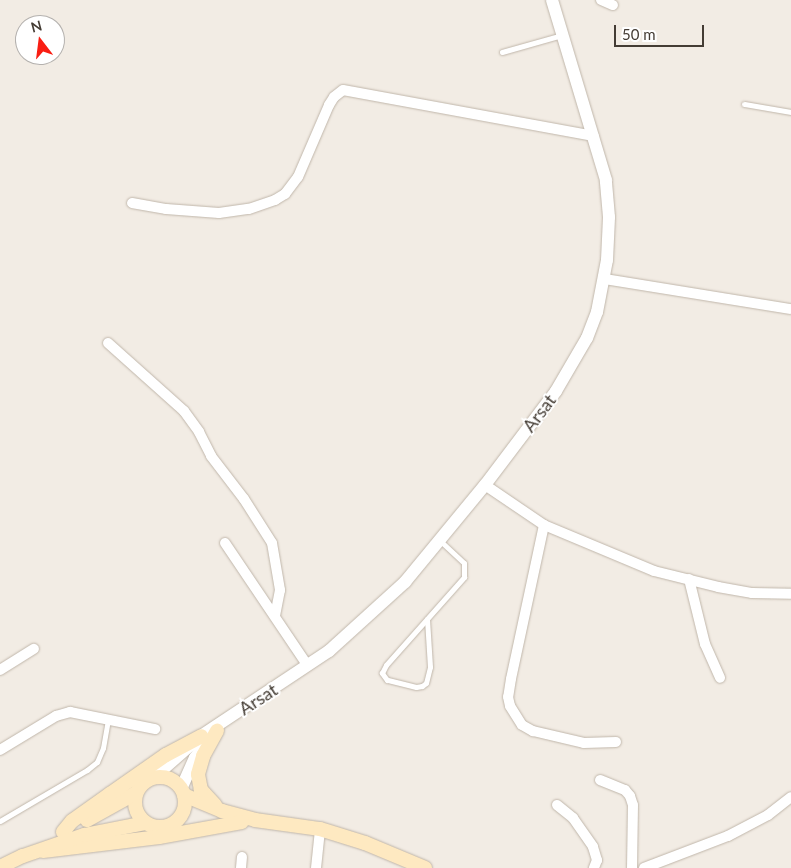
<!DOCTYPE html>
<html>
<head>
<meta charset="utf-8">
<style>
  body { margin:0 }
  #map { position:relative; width:791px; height:868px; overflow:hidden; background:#f2ece4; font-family:Lato,sans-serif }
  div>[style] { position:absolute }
  .roads { filter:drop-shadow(0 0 1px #c0b6aa) drop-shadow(0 0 1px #c0b6aa) }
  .service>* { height:5px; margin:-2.5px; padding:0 2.5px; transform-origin:2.5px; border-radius:2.5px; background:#fff }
  .minor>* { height:10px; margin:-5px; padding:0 5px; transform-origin:5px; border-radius:5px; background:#fff }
  .tertiary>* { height:12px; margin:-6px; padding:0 6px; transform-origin:6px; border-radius:6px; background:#fff }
  .secondary>* { height:14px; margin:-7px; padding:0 7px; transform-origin:7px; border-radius:7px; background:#fee9c1 }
  .secondary>.ring { margin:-7px; padding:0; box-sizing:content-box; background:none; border:14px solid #fee9c1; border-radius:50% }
  span { translate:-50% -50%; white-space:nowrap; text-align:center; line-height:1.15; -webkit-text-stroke:4px #fff; paint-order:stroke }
  .street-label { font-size:18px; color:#443c34 }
  .north { position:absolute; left:15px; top:15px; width:50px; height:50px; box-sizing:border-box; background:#fff; border:1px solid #b4b1ae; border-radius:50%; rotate:345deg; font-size:14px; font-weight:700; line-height:20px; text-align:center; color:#443c34 }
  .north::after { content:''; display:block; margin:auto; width:18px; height:22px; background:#f91e13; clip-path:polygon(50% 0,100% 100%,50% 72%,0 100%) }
  .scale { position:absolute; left:614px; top:25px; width:90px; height:22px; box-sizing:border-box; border:2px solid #443c34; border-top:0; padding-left:6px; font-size:15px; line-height:18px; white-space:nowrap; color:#443c34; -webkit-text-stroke:4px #fff; paint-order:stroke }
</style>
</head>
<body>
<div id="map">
  <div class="roads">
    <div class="service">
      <div style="left:502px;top:52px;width:62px;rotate:-15.8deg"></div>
      <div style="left:744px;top:104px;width:48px;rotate:9.7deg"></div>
      <div style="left:427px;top:619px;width:48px;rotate:86.4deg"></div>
      <div style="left:430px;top:667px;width:16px;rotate:104deg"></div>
      <div style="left:426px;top:683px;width:5px;rotate:143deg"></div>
      <div style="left:422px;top:686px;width:6px;rotate:171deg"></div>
      <div style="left:416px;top:687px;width:30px;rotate:-166deg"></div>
      <div style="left:387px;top:680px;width:9px;rotate:-126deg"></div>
      <div style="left:382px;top:673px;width:9px;rotate:-63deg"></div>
      <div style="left:386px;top:665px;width:118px;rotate:-48.4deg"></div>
      <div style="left:464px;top:577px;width:14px;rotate:-90deg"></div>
      <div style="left:464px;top:563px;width:33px;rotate:-137deg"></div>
      <div style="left:0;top:821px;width:101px;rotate:-30.4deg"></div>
      <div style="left:87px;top:770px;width:13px;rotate:-39deg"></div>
      <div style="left:97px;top:762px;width:15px;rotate:-67deg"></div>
      <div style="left:103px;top:748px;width:28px;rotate:-80deg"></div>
    </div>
    <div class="minor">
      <div style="left:601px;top:0;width:13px;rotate:23deg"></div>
      <div style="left:132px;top:203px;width:35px;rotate:10deg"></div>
      <div style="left:166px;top:209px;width:53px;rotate:4.3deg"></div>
      <div style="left:219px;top:213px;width:30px;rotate:-8deg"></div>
      <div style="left:249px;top:209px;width:28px;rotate:-19deg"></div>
      <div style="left:275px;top:200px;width:12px;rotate:-31deg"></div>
      <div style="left:285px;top:194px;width:21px;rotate:-53deg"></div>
      <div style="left:298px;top:177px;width:78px;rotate:-66.7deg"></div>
      <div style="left:329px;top:105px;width:9px;rotate:-58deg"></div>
      <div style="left:334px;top:97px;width:11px;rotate:-38deg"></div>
      <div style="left:343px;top:90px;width:255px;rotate:10.4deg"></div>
      <div style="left:605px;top:279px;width:188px;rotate:9.2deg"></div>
      <div style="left:108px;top:343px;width:102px;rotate:41.8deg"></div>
      <div style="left:184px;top:411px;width:26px;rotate:54deg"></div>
      <div style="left:199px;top:432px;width:27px;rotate:63deg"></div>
      <div style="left:211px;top:456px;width:54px;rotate:52.5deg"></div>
      <div style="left:244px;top:499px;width:52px;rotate:57.5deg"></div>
      <div style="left:272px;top:543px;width:48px;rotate:80.3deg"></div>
      <div style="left:280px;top:590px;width:26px;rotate:101deg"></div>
      <div style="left:485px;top:485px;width:71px;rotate:34.1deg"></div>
      <div style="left:544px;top:525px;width:119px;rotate:22.7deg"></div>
      <div style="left:654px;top:571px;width:66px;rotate:14deg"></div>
      <div style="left:718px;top:587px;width:35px;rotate:10deg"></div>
      <div style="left:752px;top:593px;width:39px;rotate:1deg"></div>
      <div style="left:544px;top:525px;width:157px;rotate:102.1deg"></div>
      <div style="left:511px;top:679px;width:18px;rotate:99deg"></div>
      <div style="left:508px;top:697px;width:9px;rotate:77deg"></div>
      <div style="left:510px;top:706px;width:22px;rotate:58deg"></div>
      <div style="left:522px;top:725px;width:13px;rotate:29deg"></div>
      <div style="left:533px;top:731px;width:52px;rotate:13.2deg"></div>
      <div style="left:584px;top:743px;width:32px;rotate:-2deg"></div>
      <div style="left:225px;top:543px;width:148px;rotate:56deg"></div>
      <div style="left:689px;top:579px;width:67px;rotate:76.2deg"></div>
      <div style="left:705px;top:644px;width:37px;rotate:66deg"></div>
      <div style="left:0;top:670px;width:40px;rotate:-32deg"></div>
      <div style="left:0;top:750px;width:66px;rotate:-31.3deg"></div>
      <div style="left:56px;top:716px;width:15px;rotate:-16deg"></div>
      <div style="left:70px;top:712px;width:87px;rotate:11.3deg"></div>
      <div style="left:600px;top:780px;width:27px;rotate:22deg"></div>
      <div style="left:625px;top:790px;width:8px;rotate:50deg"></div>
      <div style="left:630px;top:796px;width:9px;rotate:72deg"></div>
      <div style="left:633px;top:805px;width:63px;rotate:90.9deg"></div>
      <div style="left:557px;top:805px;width:21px;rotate:39deg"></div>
      <div style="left:573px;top:818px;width:35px;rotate:55deg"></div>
      <div style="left:593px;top:847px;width:14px;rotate:73deg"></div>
      <div style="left:597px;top:860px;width:9px;rotate:111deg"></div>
      <div style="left:241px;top:868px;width:11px;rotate:-85deg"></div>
      <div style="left:316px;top:868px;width:39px;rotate:-84deg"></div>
      <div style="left:644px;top:868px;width:90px;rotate:-20.9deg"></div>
      <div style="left:728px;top:836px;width:45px;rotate:-27.7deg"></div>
      <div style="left:768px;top:815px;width:29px;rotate:-38deg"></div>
    </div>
    <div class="tertiary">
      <div style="left:153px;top:778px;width:64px;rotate:-41.2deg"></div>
      <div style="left:201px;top:736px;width:154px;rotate:-33.6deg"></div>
      <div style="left:329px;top:651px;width:103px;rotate:-42.2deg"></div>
      <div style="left:405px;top:582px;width:126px;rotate:-50.5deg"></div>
      <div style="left:485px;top:485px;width:118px;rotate:-52.9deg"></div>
      <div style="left:556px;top:391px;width:61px;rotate:-59.7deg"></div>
      <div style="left:587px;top:338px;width:28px;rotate:-69deg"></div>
      <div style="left:597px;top:312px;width:53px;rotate:-79.1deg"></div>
      <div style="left:607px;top:260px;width:43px;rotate:-87.3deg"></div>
      <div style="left:609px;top:217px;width:37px;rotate:-95deg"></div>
      <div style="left:606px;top:180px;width:188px;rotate:-106.7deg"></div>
      <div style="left:181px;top:789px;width:34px;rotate:-66deg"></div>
      <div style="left:195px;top:758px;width:16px;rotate:-55deg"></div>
    </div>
    <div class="secondary">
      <div class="ring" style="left:135px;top:777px;width:36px;height:36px"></div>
      <div style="left:184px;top:795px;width:41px;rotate:22.8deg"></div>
      <div style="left:222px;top:811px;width:34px;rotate:15deg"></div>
      <div style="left:255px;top:820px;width:66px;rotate:7.9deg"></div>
      <div style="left:320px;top:829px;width:47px;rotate:17.3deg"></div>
      <div style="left:365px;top:843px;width:65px;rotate:22.6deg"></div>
      <div style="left:215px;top:805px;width:21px;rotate:-133deg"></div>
      <div style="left:201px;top:790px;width:16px;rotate:-101deg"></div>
      <div style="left:198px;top:774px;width:19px;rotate:-74deg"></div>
      <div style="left:203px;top:756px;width:29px;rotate:-61deg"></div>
      <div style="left:87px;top:820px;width:56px;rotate:-28.9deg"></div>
      <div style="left:63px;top:832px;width:14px;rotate:-51deg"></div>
      <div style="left:72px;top:821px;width:47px;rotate:-35.4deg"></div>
      <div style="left:110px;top:794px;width:68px;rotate:-34.9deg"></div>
      <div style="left:166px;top:755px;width:40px;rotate:-28deg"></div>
      <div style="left:43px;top:851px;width:117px;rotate:-6.9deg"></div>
      <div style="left:159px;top:837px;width:84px;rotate:-10.2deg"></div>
      <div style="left:0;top:867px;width:25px;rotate:-26deg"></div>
      <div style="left:23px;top:856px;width:65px;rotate:-19deg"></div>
      <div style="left:84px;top:835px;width:62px;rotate:-11.1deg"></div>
    </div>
  </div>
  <div class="street-label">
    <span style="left:539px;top:413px;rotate:-53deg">Arsat</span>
    <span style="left:258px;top:699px;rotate:-33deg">Arsat</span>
  </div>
  <div class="north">N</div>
  <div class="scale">50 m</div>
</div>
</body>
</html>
